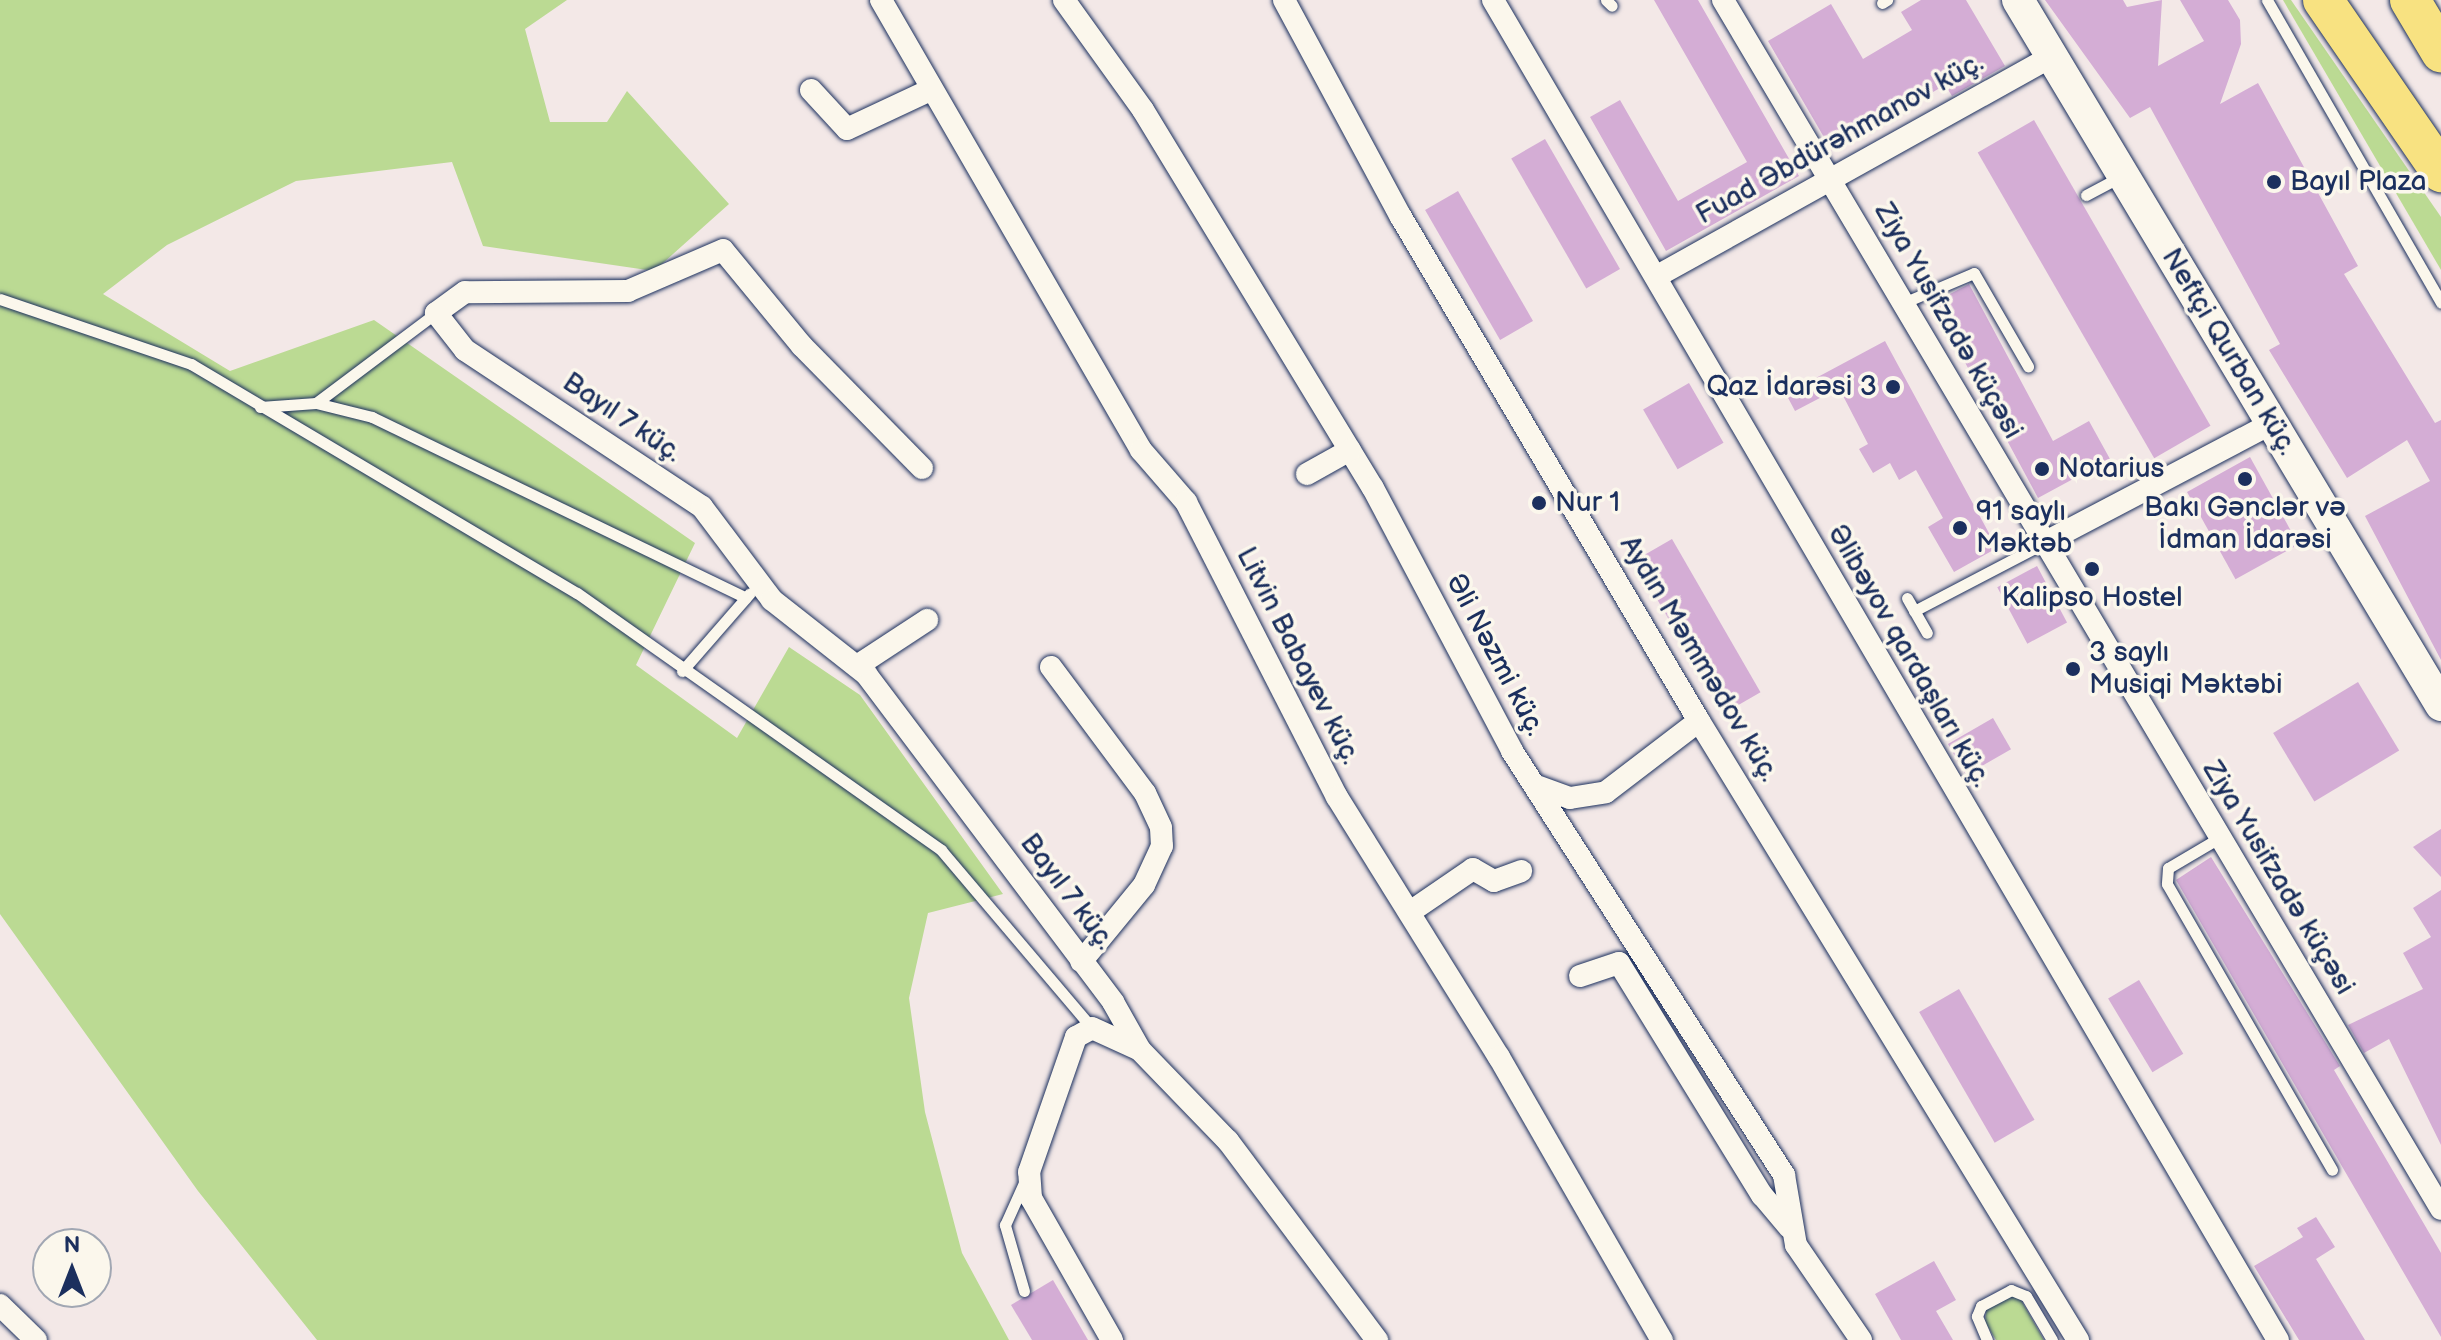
<!DOCTYPE html>
<html>
<head>
<meta charset="utf-8">
<style>
  body { margin:0 }
  #map { position:relative; width:2441px; height:1340px; overflow:hidden; background:#f3e8e7; font-family:"Balsamiq Sans",sans-serif }
  div>[style] { position:absolute }
  .green>* { inset:0; background:#bbda93 }
  .building>* { inset:0; background:#d4add5; transform-origin:0 0 }
  .roads { filter:drop-shadow(0 0 2px #1b2f5e) drop-shadow(0 0 2px #1b2f5e) }
  .lane>* { height:11px; margin:-5.5px; padding:0 5.5px; transform-origin:5.5px; border-radius:5.5px; background:#fbf7ec }
  .street>* { height:22px; margin:-11px; padding:0 11px; transform-origin:11px; border-radius:11px; background:#fbf7ec }
  .secondary>* { height:32px; margin:-16px; padding:0 16px; transform-origin:16px; border-radius:16px; background:#fbf7ec }
  .highway>* { height:40px; margin:-20px; padding:0 20px; transform-origin:20px; border-radius:20px; background:#f8e281 }
  .dots>* { width:22px; height:22px; translate:-50% -50%; box-sizing:border-box; border:4px solid #fbf7ec; border-radius:50% }
  span { translate:-50% -50%; white-space:nowrap; text-align:center; line-height:1.15; -webkit-text-stroke:7px #fbf7ec; paint-order:stroke }
  .street-label { font-size:28px; color:#1b2f5e }
  .poi-label { font-size:28px; color:#1b2f5e }
  .left { translate:0 -50%; text-align:left }
  .right { translate:-100% -50%; text-align:right }
  .north { position:absolute; left:32px; top:1228px; width:80px; height:80px; box-sizing:border-box; background:#fbf7ec; border:2px solid #a1a7b3; border-radius:50%; rotate:0deg; font-size:22px; font-weight:700; line-height:32px; text-align:center; color:#1b2f5e }
  .north::after { content:''; display:block; margin:auto; width:28px; height:36px; background:#1b2f5e; clip-path:polygon(50% 0,100% 100%,50% 72%,0 100%) }
</style>
</head>
<body>
<div id="map">
  <div class="green">
    <div style="clip-path:polygon(0 0,567px 0,525px 29px,550px 122px,607px 122px,627px 91px,729px 204px,654px 271px,483px 246px,452px 162px,296px 181px,167px 245px,103px 294px,230px 371px,374px 320px,695px 543px,636px 665px,737px 738px,789px 647px,860px 695px,1003px 894px,928px 913px,909px 998px,925px 1112px,962px 1253px,1009px 1340px,317px 1340px,198px 1191px,0 914px)"></div>
    <div style="clip-path:polygon(2283px 0,2291px 0,2441px 217px,2441px 270px)"></div>
    <div style="clip-path:polygon(2012px 1295px,2021px 1300px,2044px 1340px,1996px 1340px,1985px 1322px,1987px 1304px)"></div>
  </div>
  <div class="building">
    <div style="clip-path:polygon(1654px 0,1698px 0,1799px 176px,1666px 251px,1590px 117px,1620px 100px,1678px 201px,1747px 162px)"></div>
    <div style="clip-path:polygon(1921px 0,1966px 0,2005px 66px,1952px 96px,1945px 85px,1832px 151px,1768px 41px,1831px 4px,1863px 59px,1912px 30px,1901px 12px)"></div>
    <div style="clip-path:polygon(2045px 0,2123px 0,2127px 7px,2162px 0,2158px 66px,2204px 41px,2180px 0,2228px 0,2240px 20px,2241px 44px,2220px 104px,2258px 83px,2358px 266px,2344px 274px,2435px 423px,2441px 420px,2441px 660px,2365px 516px,2430px 481px,2407px 440px,2347px 478px,2269px 350px,2280px 344px,2150px 107px,2130px 118px)"></div>
    <div style="left:2034px;top:120px;width:353px;height:65px;rotate:60deg"></div>
    <div style="left:1545px;top:139px;width:150px;height:39px;rotate:60deg"></div>
    <div style="left:1458px;top:191px;width:150px;height:38px;rotate:60deg"></div>
    <div style="clip-path:polygon(1969px 284px,2053px 441px,2089px 421px,2110px 459px,2038px 498px,1933px 303px)"></div>
    <div style="clip-path:polygon(1885px 341px,1997px 548px,1954px 572px,1928px 527px,1943px 518px,1916px 470px,1899px 480px,1890px 463px,1873px 473px,1859px 449px,1868px 444px,1839px 388px,1795px 411px,1786px 394px)"></div>
    <div style="left:1689px;top:383px;width:69px;height:53px;rotate:60deg"></div>
    <div style="left:2250px;top:457px;width:100px;height:72px;rotate:61deg"></div>
    <div style="left:1672px;top:539px;width:177px;height:43px;rotate:60deg"></div>
    <div style="left:2037px;top:566px;width:64px;height:45px;rotate:62deg"></div>
    <div style="left:2358px;top:682px;width:80px;height:99px;rotate:59deg"></div>
    <div style="left:1993px;top:718px;width:36px;height:52px;rotate:60deg"></div>
    <div style="clip-path:polygon(2441px 829px,2441px 877px,2413px 847px)"></div>
    <div style="clip-path:polygon(2211px 857px,2340px 1066px,2334px 1070px,2441px 1253px,2441px 1337px,2176px 880px)"></div>
    <div style="clip-path:polygon(2441px 890px,2441px 1145px,2389px 1039px,2364px 1053px,2348px 1025px,2423px 989px,2403px 953px,2431px 937px,2413px 908px)"></div>
    <div style="left:2139px;top:980px;width:86px;height:36px;rotate:59deg"></div>
    <div style="left:1959px;top:989px;width:151px;height:46px;rotate:60deg"></div>
    <div style="clip-path:polygon(2316px 1217px,2335px 1247px,2316px 1259px,2365px 1340px,2299px 1340px,2254px 1266px,2303px 1237px,2297px 1228px)"></div>
    <div style="clip-path:polygon(1934px 1261px,1956px 1300px,1936px 1311px,1953px 1340px,1901px 1340px,1875px 1294px)"></div>
    <div style="clip-path:polygon(1053px 1280px,1088px 1340px,1032px 1340px,1011px 1305px)"></div>
  </div>
  <div class="roads">
    <div class="lane">
      <div style="left:1606px;top:0;width:8px;rotate:45deg"></div>
      <div style="left:2267px;top:0;width:349px;rotate:60.1deg"></div>
      <div style="left:1882px;top:3px;width:6px;rotate:-31deg"></div>
      <div style="left:2086px;top:195px;width:38px;rotate:-28deg"></div>
      <div style="left:0;top:299px;width:202px;rotate:18.8deg"></div>
      <div style="left:191px;top:364px;width:449px;rotate:30.7deg"></div>
      <div style="left:577px;top:593px;width:446px;rotate:35.2deg"></div>
      <div style="left:941px;top:850px;width:233px;rotate:49.7deg"></div>
      <div style="left:1903px;top:303px;width:77px;rotate:-22.9deg"></div>
      <div style="left:1974px;top:273px;width:108px;rotate:59.9deg"></div>
      <div style="left:316px;top:403px;width:150px;rotate:-36.9deg"></div>
      <div style="left:260px;top:407px;width:56px;rotate:-4.1deg"></div>
      <div style="left:316px;top:403px;width:58px;rotate:14deg"></div>
      <div style="left:372px;top:417px;width:415px;rotate:25.8deg"></div>
      <div style="left:1907px;top:598px;width:40px;rotate:60.3deg"></div>
      <div style="left:1914px;top:611px;width:144px;rotate:-27.6deg"></div>
      <div style="left:682px;top:671px;width:103px;rotate:-48.9deg"></div>
      <div style="left:2219px;top:838px;width:59px;rotate:149.5deg"></div>
      <div style="left:2168px;top:868px;width:16px;rotate:94deg"></div>
      <div style="left:2167px;top:884px;width:330px;rotate:60deg"></div>
      <div style="left:1024px;top:1291px;width:69px;rotate:-106.1deg"></div>
      <div style="left:1005px;top:1225px;width:54px;rotate:-65.8deg"></div>
      <div style="left:1987px;top:1340px;width:26px;rotate:-113deg"></div>
      <div style="left:1977px;top:1316px;width:11px;rotate:-68deg"></div>
      <div style="left:1981px;top:1306px;width:34px;rotate:-28deg"></div>
      <div style="left:2011px;top:1290px;width:16px;rotate:22deg"></div>
      <div style="left:2026px;top:1296px;width:51px;rotate:59.4deg"></div>
    </div>
    <div class="street">
      <div style="left:881px;top:0;width:520px;rotate:59.98deg"></div>
      <div style="left:1141px;top:450px;width:69px;rotate:49.1deg"></div>
      <div style="left:1186px;top:502px;width:331px;rotate:62.9deg"></div>
      <div style="left:1337px;top:797px;width:306px;rotate:58.1deg"></div>
      <div style="left:1499px;top:1057px;width:327px;rotate:60.1deg"></div>
      <div style="left:1064px;top:0;width:135px;rotate:54.3deg"></div>
      <div style="left:1143px;top:110px;width:442px;rotate:58.7deg"></div>
      <div style="left:1373px;top:488px;width:297px;rotate:62.1deg"></div>
      <div style="left:1512px;top:751px;width:504px;rotate:57.32deg"></div>
      <div style="left:1784px;top:1175px;width:71px;rotate:80.3deg"></div>
      <div style="left:1796px;top:1245px;width:115px;rotate:55.6deg"></div>
      <div style="left:1284px;top:0;width:247px;rotate:61.7deg"></div>
      <div style="left:1401px;top:217px;width:586px;rotate:59.41deg"></div>
      <div style="left:1699px;top:721px;width:726px;rotate:58.52deg"></div>
      <div style="left:1493px;top:0;width:1553px;rotate:59.64deg"></div>
      <div style="left:1723px;top:0;width:1406px;rotate:59.29deg"></div>
      <div style="left:811px;top:90px;width:53px;rotate:47.3deg"></div>
      <div style="left:847px;top:129px;width:89px;rotate:-25.1deg"></div>
      <div style="left:1659px;top:275px;width:449px;rotate:-29.1deg"></div>
      <div style="left:922px;top:468px;width:171px;rotate:-134.5deg"></div>
      <div style="left:802px;top:346px;width:124px;rotate:-129.5deg"></div>
      <div style="left:723px;top:250px;width:103px;rotate:156.7deg"></div>
      <div style="left:628px;top:291px;width:163px;rotate:179.6deg"></div>
      <div style="left:465px;top:292px;width:36px;rotate:144deg"></div>
      <div style="left:436px;top:313px;width:47px;rotate:51.9deg"></div>
      <div style="left:465px;top:350px;width:284px;rotate:33.5deg"></div>
      <div style="left:702px;top:507px;width:116px;rotate:53deg"></div>
      <div style="left:772px;top:600px;width:120px;rotate:38.2deg"></div>
      <div style="left:866px;top:674px;width:411px;rotate:53deg"></div>
      <div style="left:1113px;top:1002px;width:55px;rotate:60.6deg"></div>
      <div style="left:1140px;top:1050px;width:127px;rotate:46deg"></div>
      <div style="left:1228px;top:1141px;width:249px;rotate:53.2deg"></div>
      <div style="left:1307px;top:474px;width:49px;rotate:-29.2deg"></div>
      <div style="left:2042px;top:544px;width:259px;rotate:-27.7deg"></div>
      <div style="left:857px;top:666px;width:84px;rotate:-33.3deg"></div>
      <div style="left:1051px;top:667px;width:157px;rotate:53.3deg"></div>
      <div style="left:1145px;top:793px;width:38px;rotate:65deg"></div>
      <div style="left:1161px;top:828px;width:18px;rotate:87deg"></div>
      <div style="left:1162px;top:846px;width:43px;rotate:114.8deg"></div>
      <div style="left:1144px;top:885px;width:99px;rotate:129.3deg"></div>
      <div style="left:1534px;top:785px;width:38px;rotate:20deg"></div>
      <div style="left:1570px;top:798px;width:36px;rotate:-9deg"></div>
      <div style="left:1606px;top:792px;width:117px;rotate:-37.4deg"></div>
      <div style="left:1410px;top:912px;width:76px;rotate:-34.3deg"></div>
      <div style="left:1473px;top:869px;width:24px;rotate:30deg"></div>
      <div style="left:1494px;top:881px;width:29px;rotate:-20deg"></div>
      <div style="left:1580px;top:976px;width:41px;rotate:-18.4deg"></div>
      <div style="left:1619px;top:963px;width:273px;rotate:58.4deg"></div>
      <div style="left:1762px;top:1195px;width:42px;rotate:49.8deg"></div>
      <div style="left:0;top:1305px;width:50px;rotate:44.2deg"></div>
      <div style="left:1112px;top:1340px;width:163px;rotate:-119.7deg"></div>
      <div style="left:1031px;top:1198px;width:26px;rotate:-94deg"></div>
      <div style="left:1029px;top:1172px;width:143px;rotate:-70.8deg"></div>
      <div style="left:1076px;top:1037px;width:18px;rotate:-29deg"></div>
      <div style="left:1092px;top:1028px;width:53px;rotate:24.6deg"></div>
    </div>
    <div class="secondary">
      <div style="left:2018px;top:0;width:822px;rotate:59.04deg"></div>
    </div>
    <div class="highway">
      <div style="left:2323px;top:0;width:209px;rotate:55.5deg"></div>
      <div style="left:2410px;top:0;width:61px;rotate:59.2deg"></div>
    </div>
  </div>
  <div class="dots">
    <div style="left:2274px;top:182px;background:#1b2f5e"></div>
    <div style="left:1893px;top:387px;background:#1b2f5e"></div>
    <div style="left:2042px;top:469px;background:#1b2f5e"></div>
    <div style="left:2245px;top:479px;background:#1b2f5e"></div>
    <div style="left:1539px;top:503px;background:#1b2f5e"></div>
    <div style="left:1960px;top:528px;background:#1b2f5e"></div>
    <div style="left:2092px;top:569px;background:#1b2f5e"></div>
    <div style="left:2073px;top:669px;background:#1b2f5e"></div>
  </div>
  <div class="street-label">
    <span style="left:1840px;top:139px;rotate:-29deg">Fuad Əbdürəhmanov küç.</span>
    <span style="left:1948px;top:321px;rotate:60deg">Ziya Yusifzadə küçəsi</span>
    <span style="left:2229px;top:352px;rotate:59deg">Neftçi Qurban küç.</span>
    <span style="left:622px;top:418px;rotate:34deg">Bayıl 7 küç.</span>
    <span style="left:1495px;top:655px;rotate:62deg">Əli Nəzmi küç.</span>
    <span style="left:1298px;top:656px;rotate:63deg">Litvin Babayev küç.</span>
    <span style="left:1909px;top:656px;rotate:60deg">Əlibəyov qardaşları küç.</span>
    <span style="left:1699px;top:659px;rotate:59deg">Aydın Məmmədov küç.</span>
    <span style="left:2278px;top:878px;rotate:59deg">Ziya Yusifzadə küçəsi</span>
    <span style="left:1067px;top:892px;rotate:53deg">Bayıl 7 küç.</span>
  </div>
  <div class="poi-label">
    <span class="left" style="left:2290px;top:182px">Bayıl Plaza</span>
    <span class="right" style="left:1877px;top:387px">Qaz İdarəsi 3</span>
    <span class="left" style="left:2058px;top:469px">Notarius</span>
    <span class="left" style="left:1555px;top:503px">Nur 1</span>
    <span style="left:2245px;top:524px">Bakı Gənclər və<br>İdman İdarəsi</span>
    <span class="left" style="left:1976px;top:528px">91 saylı<br>Məktəb</span>
    <span style="left:2092px;top:598px">Kalipso Hostel</span>
    <span class="left" style="left:2089px;top:669px">3 saylı<br>Musiqi Məktəbi</span>
  </div>
  <div class="north">N</div>
</div>
</body>
</html>
